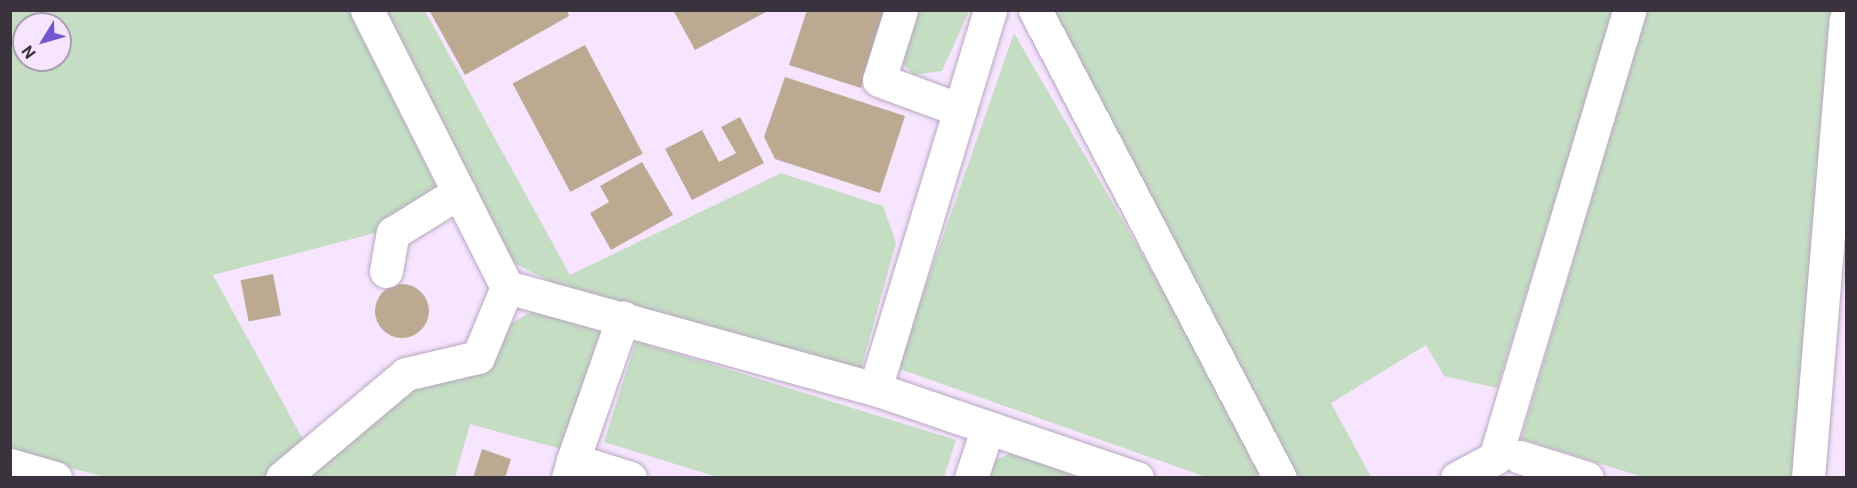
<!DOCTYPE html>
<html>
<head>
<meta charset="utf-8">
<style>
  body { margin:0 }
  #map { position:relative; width:1857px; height:488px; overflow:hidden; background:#f7e5ff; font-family:Roboto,sans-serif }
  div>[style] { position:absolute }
  .green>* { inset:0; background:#c4ddc3 }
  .building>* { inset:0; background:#bbaa91; transform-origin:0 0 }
  .round { border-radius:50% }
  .roads { filter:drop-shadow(0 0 2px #b9a7c0) drop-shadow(0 0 2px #b9a7c0) }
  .minor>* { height:33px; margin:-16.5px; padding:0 16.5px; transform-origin:16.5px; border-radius:16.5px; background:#fff }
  span { translate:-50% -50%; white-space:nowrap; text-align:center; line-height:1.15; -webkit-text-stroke:6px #f7e5ff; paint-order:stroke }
  .frame { position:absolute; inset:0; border:12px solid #3a323c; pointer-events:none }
  .north { position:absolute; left:12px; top:12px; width:60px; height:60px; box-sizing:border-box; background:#f7e5ff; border:2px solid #ab9db1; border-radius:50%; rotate:233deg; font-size:16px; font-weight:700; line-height:24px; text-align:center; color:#3a323c }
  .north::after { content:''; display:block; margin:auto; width:21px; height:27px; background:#7356d0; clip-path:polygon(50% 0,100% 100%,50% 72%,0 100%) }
</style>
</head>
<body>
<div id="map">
  <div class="green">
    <div style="clip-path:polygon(evenodd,10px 11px,350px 11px,439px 192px,379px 232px,213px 275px,305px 443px,267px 477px,105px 477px,11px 452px,10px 11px,24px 24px,60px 24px,60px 60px,24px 60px,24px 24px)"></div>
    <div style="clip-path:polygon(378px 11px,425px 11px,570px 275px,781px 173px,883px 206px,896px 243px,861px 369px,569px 291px,506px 259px)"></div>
    <div style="clip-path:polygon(909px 11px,969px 11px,942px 71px,914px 75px,898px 59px)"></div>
    <div style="clip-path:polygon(1045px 11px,1614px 11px,1497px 388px,1444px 376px,1426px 345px,1331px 403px,1371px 477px,1295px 477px)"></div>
    <div style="clip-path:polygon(1646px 11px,1832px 11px,1798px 477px,1643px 477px,1521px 439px)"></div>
    <div style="clip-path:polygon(1014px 33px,1263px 462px,1257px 477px,1206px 477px,897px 368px)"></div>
    <div style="clip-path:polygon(538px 308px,602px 327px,561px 449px,470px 424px,455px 477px,300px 478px,405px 384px)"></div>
    <div style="clip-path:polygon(636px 341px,956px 440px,944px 477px,717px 477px,604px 442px)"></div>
    <div style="clip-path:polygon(1018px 450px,1104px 478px,989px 478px,995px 460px)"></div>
  </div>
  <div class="building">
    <div style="clip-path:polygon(429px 10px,567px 10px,569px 16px,465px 75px)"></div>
    <div style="clip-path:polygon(673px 10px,765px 10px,766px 12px,695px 50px)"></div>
    <div style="clip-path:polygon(807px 10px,886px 10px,861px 88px,789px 65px)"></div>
    <div style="left:585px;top:45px;width:123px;height:82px;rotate:62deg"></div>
    <div style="clip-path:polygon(785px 77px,905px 116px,880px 193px,775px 159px,764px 137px)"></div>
    <div style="clip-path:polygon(740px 117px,764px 163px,692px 200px,665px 149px,702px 130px,719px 162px,736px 153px,721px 127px)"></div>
    <div style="clip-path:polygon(642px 162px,673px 215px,611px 250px,590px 213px,609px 202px,600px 186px)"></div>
    <div style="left:273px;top:274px;width:42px;height:33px;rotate:79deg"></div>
    <div class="round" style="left:375px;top:284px;width:54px;height:54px"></div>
    <div style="clip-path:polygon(482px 449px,511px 459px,505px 478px,473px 478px)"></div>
  </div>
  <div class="roads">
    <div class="minor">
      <div style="left:367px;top:10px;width:310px;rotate:63.2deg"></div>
      <div style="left:507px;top:287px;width:382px;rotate:15.5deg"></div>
      <div style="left:875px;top:389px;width:277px;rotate:18.8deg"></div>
      <div style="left:901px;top:10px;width:73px;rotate:107.4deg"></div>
      <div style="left:879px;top:80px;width:86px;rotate:20.3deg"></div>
      <div style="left:1035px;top:10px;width:528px;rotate:62.37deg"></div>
      <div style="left:386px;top:271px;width:39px;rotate:-80deg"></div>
      <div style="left:393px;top:233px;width:78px;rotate:-31.8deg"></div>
      <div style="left:875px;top:389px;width:396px;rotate:-73.1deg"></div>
      <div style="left:1520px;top:457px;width:70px;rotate:17.4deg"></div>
      <div style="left:573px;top:460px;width:151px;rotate:-70.6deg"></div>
      <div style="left:10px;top:465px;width:47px;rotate:16.1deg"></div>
      <div style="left:282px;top:478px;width:162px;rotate:-40deg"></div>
      <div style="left:406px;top:374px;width:74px;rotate:-13.3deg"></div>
      <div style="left:478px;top:357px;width:76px;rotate:-67.5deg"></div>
      <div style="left:568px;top:478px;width:19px;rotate:-74deg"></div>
      <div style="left:573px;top:460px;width:60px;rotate:17.5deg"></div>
      <div style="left:971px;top:478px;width:51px;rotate:-71.6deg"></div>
      <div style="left:1457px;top:478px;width:43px;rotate:-27.8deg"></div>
      <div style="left:1495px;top:458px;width:468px;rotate:-73.3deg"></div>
      <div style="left:1808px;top:478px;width:460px;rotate:-85.3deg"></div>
    </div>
  </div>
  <div class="frame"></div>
  <div class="north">N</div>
</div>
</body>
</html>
